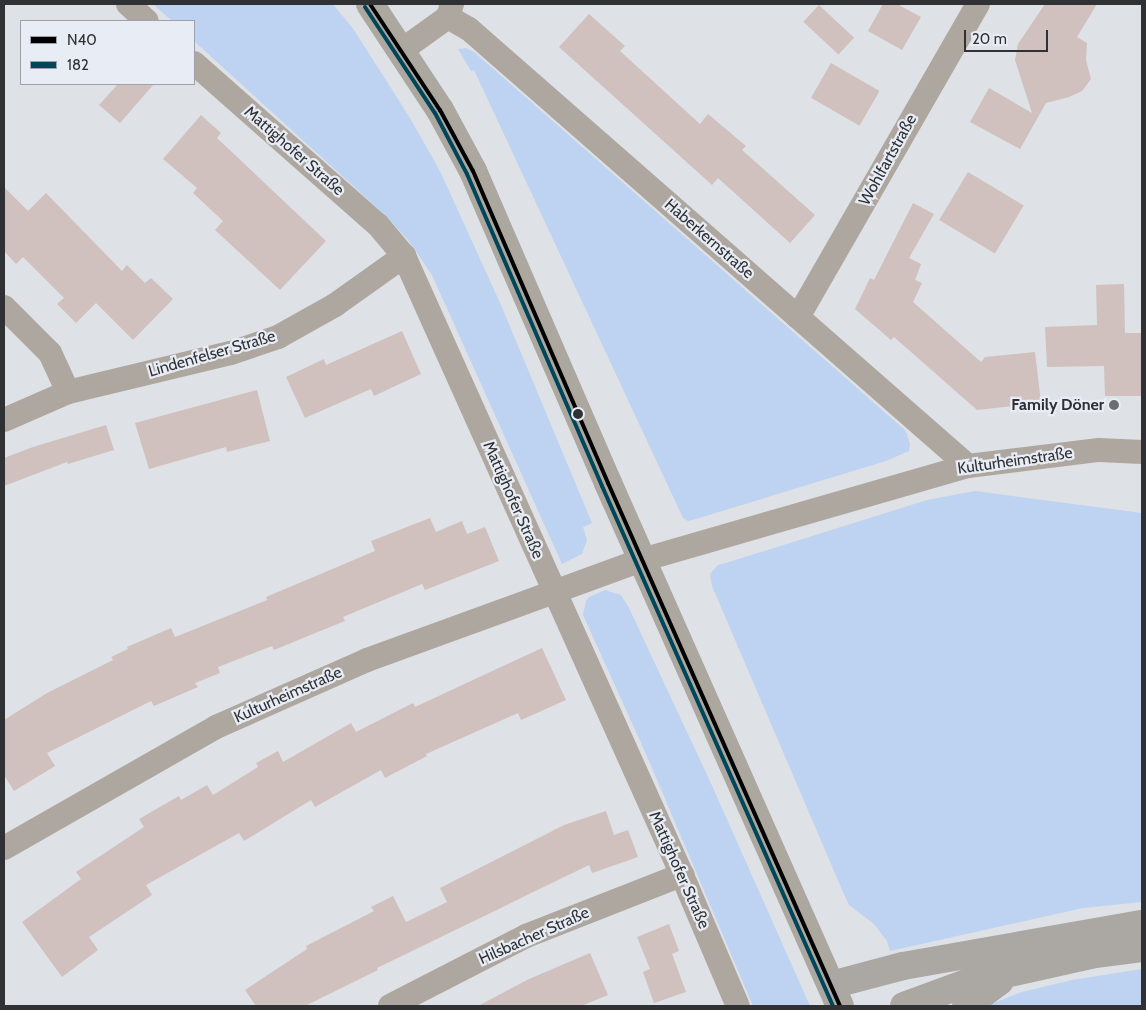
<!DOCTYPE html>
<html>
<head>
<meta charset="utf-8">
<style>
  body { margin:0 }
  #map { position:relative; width:1146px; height:1010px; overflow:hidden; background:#dee1e5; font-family:Cabin,sans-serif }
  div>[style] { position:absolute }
  .green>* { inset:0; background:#bed3f1 }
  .building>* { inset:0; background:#d0c1be; transform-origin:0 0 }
  .minor>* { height:24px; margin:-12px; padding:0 12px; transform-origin:12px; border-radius:12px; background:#aea79f }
  .secondary>* { height:28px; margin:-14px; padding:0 14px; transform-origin:14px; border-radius:14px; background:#aca79f }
  .motorway>* { height:28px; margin:-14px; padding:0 14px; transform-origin:14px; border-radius:14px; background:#aba7a3 }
  .bus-1>* { height:4px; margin:-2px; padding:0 2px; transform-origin:2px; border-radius:2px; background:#000 }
  .bus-2>* { height:4px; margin:-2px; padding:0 2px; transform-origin:2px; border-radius:2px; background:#00465a }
  .dots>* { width:14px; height:14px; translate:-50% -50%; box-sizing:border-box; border:2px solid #e8edf5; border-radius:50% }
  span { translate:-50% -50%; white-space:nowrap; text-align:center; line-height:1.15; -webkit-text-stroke:4.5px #e8edf5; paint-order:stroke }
  .street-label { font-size:16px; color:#2f3134 }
  .poi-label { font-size:16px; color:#2f3134; font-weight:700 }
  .right { translate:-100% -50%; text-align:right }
  .frame { position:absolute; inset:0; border:5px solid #2f3134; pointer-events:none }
  .legend { position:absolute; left:20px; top:20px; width:175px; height:65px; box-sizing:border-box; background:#e8edf5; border:1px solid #9ea2a8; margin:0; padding:6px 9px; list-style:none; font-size:15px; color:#2f3134 }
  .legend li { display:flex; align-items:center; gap:10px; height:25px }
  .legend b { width:25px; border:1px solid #9ea2a8 }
  .scale { position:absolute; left:964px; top:30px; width:84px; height:22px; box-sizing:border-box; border:2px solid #2f3134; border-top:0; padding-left:6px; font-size:15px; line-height:18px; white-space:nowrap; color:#2f3134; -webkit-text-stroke:4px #e8edf5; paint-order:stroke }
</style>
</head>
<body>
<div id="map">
  <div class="green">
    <div style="clip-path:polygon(153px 4px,333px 4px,354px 30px,410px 118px,440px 171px,501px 305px,592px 523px,583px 527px,587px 540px,582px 554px,562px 564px,432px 275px,408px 240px,387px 217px,194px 41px,194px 21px,172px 21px)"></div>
    <div style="clip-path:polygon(466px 48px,474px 52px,906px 431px,910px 444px,909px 451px,886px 461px,696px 519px,688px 521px,683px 518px,474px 70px,471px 71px,458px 49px)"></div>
    <div style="clip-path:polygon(975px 491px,1142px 513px,1142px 902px,1083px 908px,890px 951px,887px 941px,874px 924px,849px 905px,843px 892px,712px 586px,710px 574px,718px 565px,726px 563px,927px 500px)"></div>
    <div style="clip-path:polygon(605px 590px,621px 595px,629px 608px,709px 779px,810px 1006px,753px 1006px,646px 754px,583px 615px,586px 601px,589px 597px)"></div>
    <div style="clip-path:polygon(1142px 969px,1142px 1006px,986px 1006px,1022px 992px,1072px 980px)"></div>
  </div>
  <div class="building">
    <div style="clip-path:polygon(883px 4px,897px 4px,921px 17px,902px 50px,868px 31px)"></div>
    <div style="clip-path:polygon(1045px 4px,1097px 4px,1077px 37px,1087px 43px,1086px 60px,1091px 79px,1082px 91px,1069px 97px,1046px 103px,1020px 149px,970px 122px,989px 88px,1032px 113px,1015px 60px,1018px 44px)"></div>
    <div style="left:819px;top:5px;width:48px;height:23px;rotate:43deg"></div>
    <div style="clip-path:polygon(589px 14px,625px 46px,620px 51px,700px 124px,708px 114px,746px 146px,742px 150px,815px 215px,790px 243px,718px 178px,712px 185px,559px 47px)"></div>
    <div style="left:831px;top:63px;width:56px;height:40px;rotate:30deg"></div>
    <div style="clip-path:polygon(118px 84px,154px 84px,120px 123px,99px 105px)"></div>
    <div style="clip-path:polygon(201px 115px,221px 133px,217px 138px,326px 241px,280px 290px,215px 230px,223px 221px,193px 193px,197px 188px,163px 159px)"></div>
    <div style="left:968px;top:172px;width:65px;height:56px;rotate:31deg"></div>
    <div style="clip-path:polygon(4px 187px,28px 211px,46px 193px,122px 271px,127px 265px,145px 283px,151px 278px,173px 299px,133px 340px,96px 303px,76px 323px,57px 304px,64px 298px,23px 257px,16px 264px,4px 251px)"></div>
    <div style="clip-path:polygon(913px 203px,934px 214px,909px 258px,921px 264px,915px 280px,922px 283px,913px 302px,981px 362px,985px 357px,1035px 352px,1041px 403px,977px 410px,894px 337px,891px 340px,855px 309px,870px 278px,874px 280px)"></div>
    <div style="clip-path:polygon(1124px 284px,1125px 333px,1142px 333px,1142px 396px,1105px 396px,1104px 366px,1047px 367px,1045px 327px,1097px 325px,1096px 285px)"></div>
    <div style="clip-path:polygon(402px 331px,421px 374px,374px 396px,371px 389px,305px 418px,286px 377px,324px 359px,326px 365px)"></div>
    <div style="clip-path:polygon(257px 390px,270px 441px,227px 452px,226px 447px,149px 469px,135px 423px)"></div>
    <div style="clip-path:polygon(106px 425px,114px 450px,68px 464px,67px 462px,4px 486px,4px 458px,33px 447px)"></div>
    <div style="clip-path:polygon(430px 518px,436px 532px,462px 521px,467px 534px,485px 527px,499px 561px,425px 590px,422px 584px,343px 617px,345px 621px,308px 636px,274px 650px,272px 646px,218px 667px,220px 673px,195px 683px,198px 687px,154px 706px,151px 701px,47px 753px,55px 766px,14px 791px,4px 775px,4px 720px,47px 693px,113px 660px,111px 657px,128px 649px,127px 647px,171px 628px,175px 637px,267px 600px,266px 597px,375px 551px,371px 541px)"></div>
    <div style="clip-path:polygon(542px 648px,566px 700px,521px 720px,518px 713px,426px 754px,427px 756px,385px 778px,381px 770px,315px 807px,311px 800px,244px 841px,239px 833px,146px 885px,152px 895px,89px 937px,98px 950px,62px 977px,22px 922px,81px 879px,76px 872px,144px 827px,139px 819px,179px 796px,181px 800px,207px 785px,213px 795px,258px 767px,256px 763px,278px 751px,283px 762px,351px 723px,356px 732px,413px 703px,415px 707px)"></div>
    <div style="clip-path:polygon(606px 811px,614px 835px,628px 830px,638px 857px,592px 873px,589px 865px,377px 968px,378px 970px,305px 1006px,256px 1006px,245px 990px,307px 949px,306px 946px,374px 911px,371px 907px,393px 896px,406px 922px,447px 902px,440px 888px,564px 825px)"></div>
    <div style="clip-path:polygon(669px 924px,679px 951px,672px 954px,686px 992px,654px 1003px,643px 972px,650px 969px,637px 937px)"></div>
    <div style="clip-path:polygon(590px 953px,608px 995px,581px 1006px,478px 1006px,529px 979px)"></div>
  </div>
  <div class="minor">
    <div style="left:128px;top:4px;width:25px;rotate:42deg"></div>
    <div style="left:448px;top:17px;width:24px;rotate:30deg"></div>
    <div style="left:469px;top:29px;width:663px;rotate:41.21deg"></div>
    <div style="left:402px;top:50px;width:57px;rotate:-35.7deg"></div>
    <div style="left:448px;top:17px;width:14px;rotate:-73deg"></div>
    <div style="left:194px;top:63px;width:245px;rotate:41.4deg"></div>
    <div style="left:378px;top:225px;width:40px;rotate:50deg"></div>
    <div style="left:404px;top:256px;width:679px;rotate:65.81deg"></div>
    <div style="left:682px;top:875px;width:142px;rotate:66.9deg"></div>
    <div style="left:4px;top:307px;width:65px;rotate:45deg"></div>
    <div style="left:50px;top:353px;width:43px;rotate:65.2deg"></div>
    <div style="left:798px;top:317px;width:361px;rotate:-60.1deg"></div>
    <div style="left:4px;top:420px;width:70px;rotate:-23.6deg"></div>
    <div style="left:68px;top:392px;width:168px;rotate:-13.5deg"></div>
    <div style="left:231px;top:353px;width:50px;rotate:-18.8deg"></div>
    <div style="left:278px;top:337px;width:65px;rotate:-29.3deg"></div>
    <div style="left:335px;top:305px;width:85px;rotate:-35.4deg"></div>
    <div style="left:4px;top:848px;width:244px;rotate:-29.7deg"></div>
    <div style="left:216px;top:727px;width:165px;rotate:-23.9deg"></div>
    <div style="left:367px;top:660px;width:293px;rotate:-20deg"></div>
    <div style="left:642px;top:560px;width:339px;rotate:-16.1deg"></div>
    <div style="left:968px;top:466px;width:132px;rotate:-7deg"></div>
    <div style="left:1099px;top:450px;width:43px;rotate:2.7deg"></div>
    <div style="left:390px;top:1006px;width:153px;rotate:-27.2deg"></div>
    <div style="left:526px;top:936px;width:168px;rotate:-21.4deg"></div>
  </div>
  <div class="secondary">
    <div style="left:370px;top:4px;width:127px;rotate:56.6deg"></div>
    <div style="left:440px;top:110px;width:69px;rotate:61.6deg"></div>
    <div style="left:473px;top:171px;width:340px;rotate:66.6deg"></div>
    <div style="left:608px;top:483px;width:572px;rotate:66.08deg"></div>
  </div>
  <div class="motorway">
    <div style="left:831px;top:985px;width:74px;rotate:-14.8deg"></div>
    <div style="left:903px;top:966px;width:243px;rotate:-10deg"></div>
    <div style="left:904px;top:1006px;width:69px;rotate:-20.3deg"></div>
    <div style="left:969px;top:982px;width:129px;rotate:-12.5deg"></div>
    <div style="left:1095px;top:954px;width:47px;rotate:-7.3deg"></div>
    <div style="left:966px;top:1006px;width:42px;rotate:-36.3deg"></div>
  </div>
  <div class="bus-1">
    <div style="left:370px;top:4px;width:127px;rotate:56.6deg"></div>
    <div style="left:440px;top:110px;width:69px;rotate:61.6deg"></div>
    <div style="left:473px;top:171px;width:340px;rotate:66.6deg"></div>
    <div style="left:608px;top:483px;width:572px;rotate:66.08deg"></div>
  </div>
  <div class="bus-2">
    <div style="left:365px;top:7px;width:127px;rotate:56.6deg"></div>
    <div style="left:435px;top:113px;width:69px;rotate:62.3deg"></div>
    <div style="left:467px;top:174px;width:340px;rotate:66.6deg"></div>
    <div style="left:602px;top:486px;width:569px;rotate:66.05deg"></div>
  </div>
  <div class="dots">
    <div style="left:1114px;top:405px;background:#6c6f72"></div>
    <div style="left:578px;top:414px;background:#2f3134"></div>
  </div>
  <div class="street-label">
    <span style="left:294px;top:151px;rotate:41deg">Mattighofer Straße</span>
    <span style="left:888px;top:160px;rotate:-61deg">Wohlfartstraße</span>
    <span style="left:709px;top:239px;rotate:41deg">Haberkernstraße</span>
    <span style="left:212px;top:354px;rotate:-16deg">Lindenfelser Straße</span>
    <span style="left:1015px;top:461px;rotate:-8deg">Kulturheimstraße</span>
    <span style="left:513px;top:500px;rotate:66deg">Mattighofer Straße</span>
    <span style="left:288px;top:695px;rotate:-24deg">Kulturheimstraße</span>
    <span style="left:679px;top:870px;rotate:66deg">Mattighofer Straße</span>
    <span style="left:534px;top:936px;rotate:-24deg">Hilsbacher Straße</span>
  </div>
  <div class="poi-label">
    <span class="right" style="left:1104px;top:405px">Family Döner</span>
  </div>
  <div class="frame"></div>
  <ul class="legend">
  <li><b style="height:6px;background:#000"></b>N40</li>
  <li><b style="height:6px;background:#00465a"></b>182</li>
  </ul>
  <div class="scale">20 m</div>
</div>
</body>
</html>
